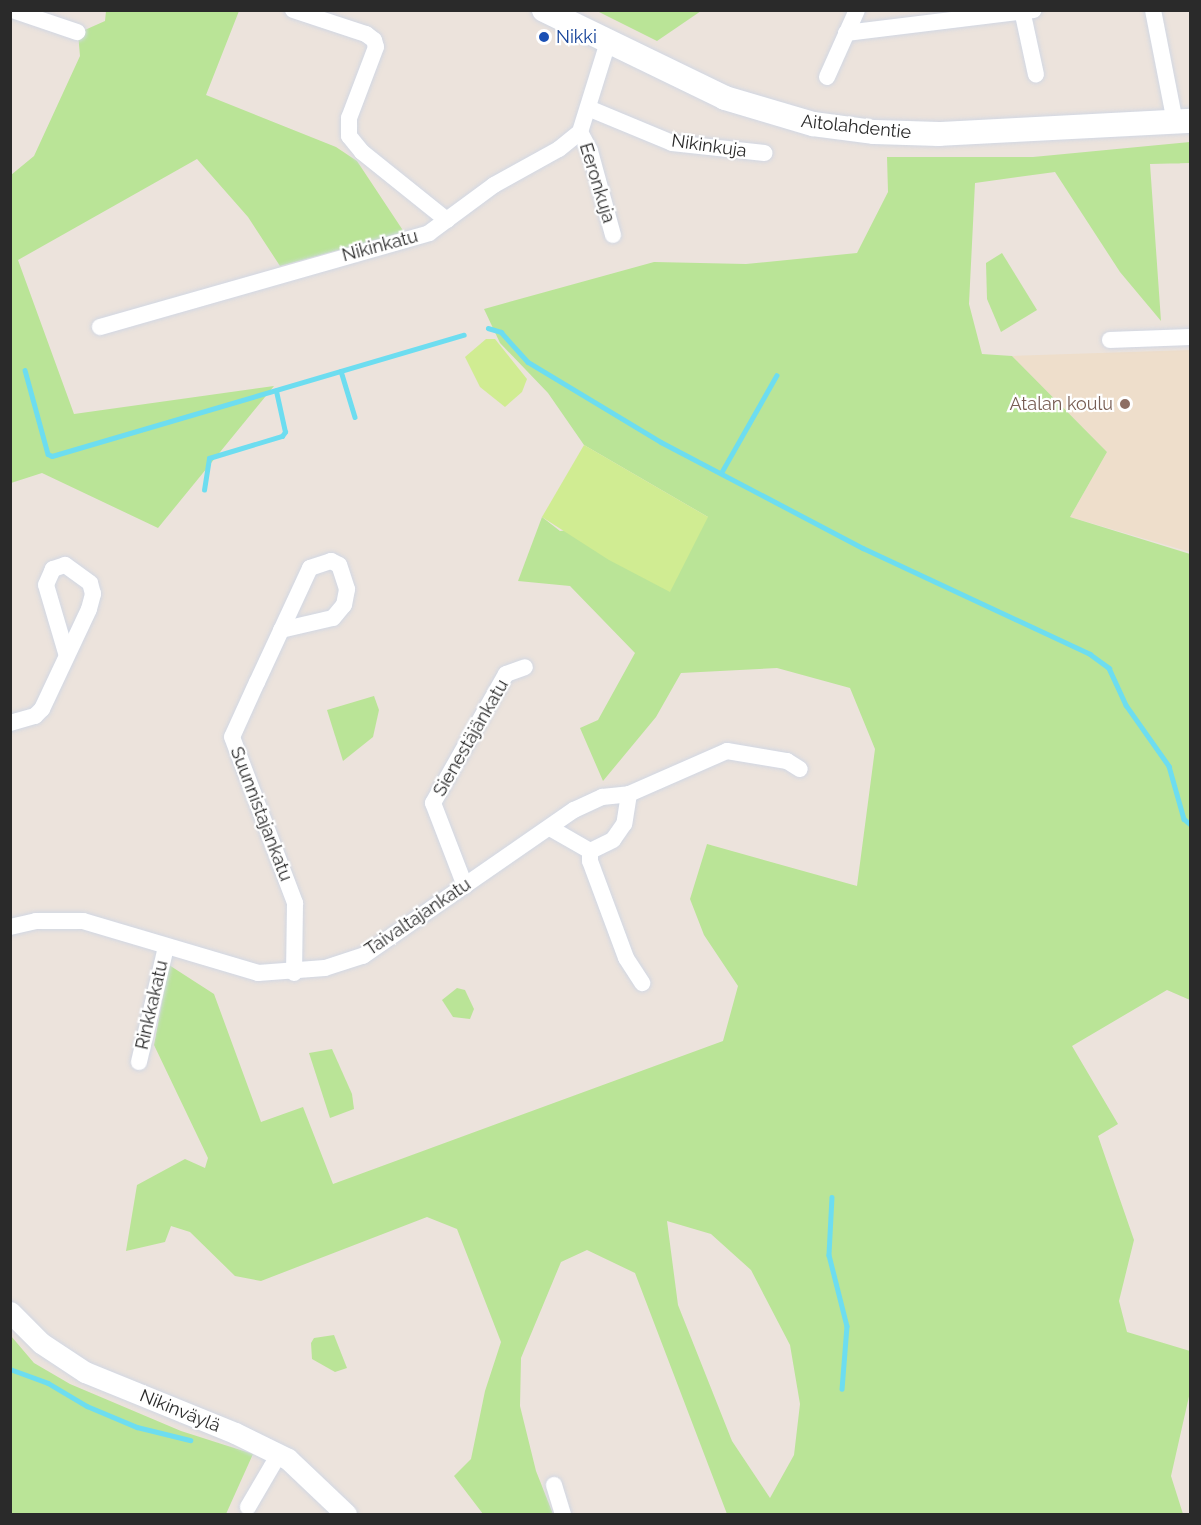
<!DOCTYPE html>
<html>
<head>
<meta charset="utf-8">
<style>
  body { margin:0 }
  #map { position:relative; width:1201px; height:1525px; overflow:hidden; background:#ece3dc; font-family:Raleway,sans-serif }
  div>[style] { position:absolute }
  .education>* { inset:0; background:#eedecb }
  .green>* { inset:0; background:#bae497 }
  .pitch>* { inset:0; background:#d0ec92 }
  .stream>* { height:4.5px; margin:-2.25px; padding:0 2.25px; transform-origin:2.25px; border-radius:2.25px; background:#6dddf0 }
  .roads { filter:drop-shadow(0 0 2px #d1d7e3) drop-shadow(0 0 2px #d1d7e3) }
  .minor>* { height:16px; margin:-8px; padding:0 8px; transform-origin:8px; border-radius:8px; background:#fff }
  .tertiary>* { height:21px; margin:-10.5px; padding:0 10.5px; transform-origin:10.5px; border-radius:10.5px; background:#fff }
  .secondary>* { height:24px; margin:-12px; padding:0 12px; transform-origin:12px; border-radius:12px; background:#fff }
  .dots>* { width:16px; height:16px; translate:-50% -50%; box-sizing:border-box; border:3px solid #fff; border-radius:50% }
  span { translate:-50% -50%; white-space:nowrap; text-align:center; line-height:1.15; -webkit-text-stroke:4.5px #fff; paint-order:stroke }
  .transit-label { font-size:18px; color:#164399 }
  .left { translate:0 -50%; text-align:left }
  .street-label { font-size:18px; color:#2a2a2a }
  .education-label { font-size:18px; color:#785e54 }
  .right { translate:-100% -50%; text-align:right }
  .frame { position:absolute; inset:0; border:12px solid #2a2a2a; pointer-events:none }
</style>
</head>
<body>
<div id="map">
  <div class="education">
    <div style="clip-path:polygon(1190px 350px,1190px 552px,1070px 517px,1107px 452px,1012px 356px)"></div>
  </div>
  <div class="green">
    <div style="clip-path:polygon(106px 11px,239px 11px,206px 95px,336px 147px,357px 161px,404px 232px,280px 266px,248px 217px,197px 159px,18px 260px,74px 414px,274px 386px,158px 528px,42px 473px,11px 483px,11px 175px,34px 156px,80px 56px,78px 33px,105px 21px)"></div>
    <div style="clip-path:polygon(597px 11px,701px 11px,657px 41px)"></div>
    <div style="clip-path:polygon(evenodd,1190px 142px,1190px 163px,1150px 164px,1161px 321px,1120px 272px,1055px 172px,975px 183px,969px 304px,982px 354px,1012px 356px,1107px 452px,1070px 517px,1190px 554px,1190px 1000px,1167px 990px,1072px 1046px,1118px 1124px,1098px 1136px,1134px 1240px,1119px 1301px,1127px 1332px,1190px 1351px,1190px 1392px,1171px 1476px,1183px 1514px,727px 1514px,635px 1273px,587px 1250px,561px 1262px,521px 1358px,520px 1406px,536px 1471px,553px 1514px,483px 1514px,454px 1476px,471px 1459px,485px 1391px,501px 1342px,457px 1229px,427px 1217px,261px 1281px,235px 1276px,190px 1232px,171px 1226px,165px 1242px,126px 1251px,137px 1185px,185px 1159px,205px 1168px,208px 1158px,154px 1045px,169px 965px,214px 994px,261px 1122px,303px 1107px,333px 1184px,723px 1041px,738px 986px,704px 935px,690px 899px,707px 844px,857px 886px,875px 749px,850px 688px,777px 668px,681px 673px,656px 717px,603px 781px,580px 728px,598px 720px,635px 653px,570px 586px,518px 581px,542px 517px,560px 531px,708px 517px,584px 445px,548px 393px,500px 343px,484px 309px,654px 262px,746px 264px,857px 253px,888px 192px,887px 157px,1033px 157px,1190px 142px,667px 1221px,711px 1234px,751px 1270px,790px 1345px,800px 1404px,794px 1455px,770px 1498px,732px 1441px,678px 1305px,667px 1221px)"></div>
    <div style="clip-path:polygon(1002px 253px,1037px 310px,1001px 332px,987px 299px,986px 263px)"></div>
    <div style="clip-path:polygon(374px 696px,379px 710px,373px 737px,343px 761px,327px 710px)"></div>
    <div style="clip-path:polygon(457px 988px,465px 990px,474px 1009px,470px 1019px,453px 1017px,442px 1000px)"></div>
    <div style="clip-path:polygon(332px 1049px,352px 1094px,354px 1109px,330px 1118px,309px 1053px)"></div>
    <div style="clip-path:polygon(334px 1335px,347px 1368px,335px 1372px,312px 1359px,311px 1343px,314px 1338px)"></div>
    <div style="clip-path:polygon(11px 1336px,34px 1363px,70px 1384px,181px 1431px,253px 1454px,226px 1514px,11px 1514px)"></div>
  </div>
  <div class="pitch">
    <div style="clip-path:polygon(486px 339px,495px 339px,527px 379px,522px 392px,505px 407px,480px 387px,465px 357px)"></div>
    <div style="clip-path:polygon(584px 445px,708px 517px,670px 592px,609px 560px,542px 517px)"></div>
  </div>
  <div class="stream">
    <div style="left:488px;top:328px;width:14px;rotate:17deg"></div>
    <div style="left:501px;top:332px;width:40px;rotate:48deg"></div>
    <div style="left:528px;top:362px;width:155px;rotate:31deg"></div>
    <div style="left:661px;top:442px;width:228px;rotate:27.7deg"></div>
    <div style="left:863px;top:548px;width:251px;rotate:25deg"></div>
    <div style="left:1090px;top:654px;width:24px;rotate:36deg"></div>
    <div style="left:1109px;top:668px;width:41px;rotate:65.3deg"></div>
    <div style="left:1126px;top:705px;width:75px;rotate:54.8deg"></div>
    <div style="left:1169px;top:766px;width:55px;rotate:74.2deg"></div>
    <div style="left:1184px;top:819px;width:8px;rotate:40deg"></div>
    <div style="left:25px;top:370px;width:87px;rotate:74.7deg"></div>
    <div style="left:48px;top:454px;width:4px;rotate:27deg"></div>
    <div style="left:52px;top:456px;width:429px;rotate:-16.4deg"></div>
    <div style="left:341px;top:371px;width:48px;rotate:73.1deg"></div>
    <div style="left:721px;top:473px;width:112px;rotate:-60.4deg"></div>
    <div style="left:204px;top:490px;width:32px;rotate:-81deg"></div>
    <div style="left:209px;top:458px;width:76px;rotate:-16.8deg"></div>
    <div style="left:282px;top:436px;width:5px;rotate:-53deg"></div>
    <div style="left:285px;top:432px;width:42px;rotate:-102.4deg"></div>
    <div style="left:832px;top:1197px;width:58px;rotate:93deg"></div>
    <div style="left:829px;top:1255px;width:73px;rotate:75.8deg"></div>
    <div style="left:847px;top:1326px;width:63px;rotate:94.5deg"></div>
    <div style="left:10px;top:1369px;width:40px;rotate:20.2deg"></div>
    <div style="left:48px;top:1383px;width:45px;rotate:30.5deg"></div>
    <div style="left:87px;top:1406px;width:54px;rotate:22.8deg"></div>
    <div style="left:137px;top:1427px;width:55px;rotate:13.8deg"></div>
  </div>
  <div class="roads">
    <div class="minor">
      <div style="left:12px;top:10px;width:69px;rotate:18.7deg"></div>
      <div style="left:293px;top:10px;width:77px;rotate:18.2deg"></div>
      <div style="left:366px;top:34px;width:10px;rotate:37deg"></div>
      <div style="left:374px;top:40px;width:7px;rotate:74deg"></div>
      <div style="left:376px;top:47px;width:76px;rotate:110.8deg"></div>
      <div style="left:349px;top:118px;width:18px;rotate:90deg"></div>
      <div style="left:349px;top:136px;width:21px;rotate:51deg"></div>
      <div style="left:362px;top:152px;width:109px;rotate:38.7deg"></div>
      <div style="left:1022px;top:10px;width:66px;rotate:77.8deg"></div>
      <div style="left:1153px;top:10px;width:114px;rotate:78.9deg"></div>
      <div style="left:846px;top:33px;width:189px;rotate:-7deg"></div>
      <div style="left:827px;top:77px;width:73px;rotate:-65.9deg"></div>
      <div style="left:588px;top:108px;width:91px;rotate:22.6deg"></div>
      <div style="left:672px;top:143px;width:93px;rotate:6.2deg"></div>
      <div style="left:580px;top:132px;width:21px;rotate:62deg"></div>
      <div style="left:590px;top:151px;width:87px;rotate:74.7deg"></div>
      <div style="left:100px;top:327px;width:342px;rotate:-15.9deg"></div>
      <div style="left:429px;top:233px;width:81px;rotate:-36.4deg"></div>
      <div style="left:494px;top:185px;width:74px;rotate:-29deg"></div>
      <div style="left:559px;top:149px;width:27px;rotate:-39deg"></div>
      <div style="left:580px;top:132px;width:94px;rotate:-72.7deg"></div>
      <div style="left:1110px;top:340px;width:80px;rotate:-2.1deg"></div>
      <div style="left:281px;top:630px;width:53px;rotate:-13deg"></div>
      <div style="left:333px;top:618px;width:17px;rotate:-50deg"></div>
      <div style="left:344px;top:605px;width:16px;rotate:-79deg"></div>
      <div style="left:347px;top:589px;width:25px;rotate:-108deg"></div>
      <div style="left:339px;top:565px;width:9px;rotate:-153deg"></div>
      <div style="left:331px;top:561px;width:22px;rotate:162deg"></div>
      <div style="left:310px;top:568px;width:126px;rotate:114.9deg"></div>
      <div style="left:257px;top:682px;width:60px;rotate:114.4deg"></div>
      <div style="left:232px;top:737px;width:178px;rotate:69.2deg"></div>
      <div style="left:295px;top:903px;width:70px;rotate:90.8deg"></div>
      <div style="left:10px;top:723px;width:26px;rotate:-16deg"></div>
      <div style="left:35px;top:716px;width:10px;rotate:-45deg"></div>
      <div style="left:42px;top:709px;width:110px;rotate:-64.8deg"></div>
      <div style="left:89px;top:609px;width:16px;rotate:-75deg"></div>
      <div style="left:93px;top:594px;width:11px;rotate:-105deg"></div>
      <div style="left:90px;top:583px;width:31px;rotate:-144deg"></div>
      <div style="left:65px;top:565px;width:13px;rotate:162deg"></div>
      <div style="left:53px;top:569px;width:17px;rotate:114deg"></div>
      <div style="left:46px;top:585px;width:71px;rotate:73.6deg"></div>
      <div style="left:629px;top:794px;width:30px;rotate:99deg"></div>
      <div style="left:624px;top:824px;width:19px;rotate:125deg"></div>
      <div style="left:613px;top:840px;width:25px;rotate:154deg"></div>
      <div style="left:590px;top:851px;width:10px;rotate:90deg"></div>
      <div style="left:590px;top:861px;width:103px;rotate:69.6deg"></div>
      <div style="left:626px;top:958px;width:30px;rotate:57deg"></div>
      <div style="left:550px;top:828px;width:46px;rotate:29.9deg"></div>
      <div style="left:465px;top:886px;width:89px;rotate:-111.1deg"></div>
      <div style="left:433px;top:803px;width:148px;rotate:-60.5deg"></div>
      <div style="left:506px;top:674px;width:20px;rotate:-20deg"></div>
      <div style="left:10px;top:927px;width:27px;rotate:-13deg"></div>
      <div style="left:36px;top:921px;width:47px"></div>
      <div style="left:83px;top:921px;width:183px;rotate:16.5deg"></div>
      <div style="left:258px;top:973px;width:67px;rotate:-4.3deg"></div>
      <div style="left:325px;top:968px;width:40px;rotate:-18deg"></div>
      <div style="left:363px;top:956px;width:257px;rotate:-34.7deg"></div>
      <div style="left:574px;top:810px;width:31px;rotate:-25deg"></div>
      <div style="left:602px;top:797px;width:27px;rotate:-6deg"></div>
      <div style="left:629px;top:794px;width:107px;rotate:-23.7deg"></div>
      <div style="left:727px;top:751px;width:61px;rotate:9.5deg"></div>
      <div style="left:787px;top:761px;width:15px;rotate:32deg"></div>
      <div style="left:139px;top:1062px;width:118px;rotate:-76.8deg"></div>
      <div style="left:554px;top:1485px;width:30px;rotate:73deg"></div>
      <div style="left:248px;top:1507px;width:61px;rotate:-59.7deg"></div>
    </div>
    <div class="tertiary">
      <div style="left:10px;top:1312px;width:44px;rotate:45deg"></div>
      <div style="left:41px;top:1343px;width:53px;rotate:33.4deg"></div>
      <div style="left:85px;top:1372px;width:162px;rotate:22.1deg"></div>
      <div style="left:235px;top:1433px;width:59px;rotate:26.1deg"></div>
      <div style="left:288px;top:1459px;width:80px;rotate:43.5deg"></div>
    </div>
    <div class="secondary">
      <div style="left:544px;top:10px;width:201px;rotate:25.9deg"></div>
      <div style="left:725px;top:98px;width:92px;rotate:16.5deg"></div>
      <div style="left:813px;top:124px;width:62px;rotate:7.5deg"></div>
      <div style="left:874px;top:132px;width:65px;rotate:1.8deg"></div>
      <div style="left:939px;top:134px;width:251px;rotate:-3deg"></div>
    </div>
  </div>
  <div class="dots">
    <div style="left:544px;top:37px;background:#1a4fb4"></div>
    <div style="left:1125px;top:404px;background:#8d6e63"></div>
  </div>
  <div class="transit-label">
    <span class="left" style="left:556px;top:37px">Nikki</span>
  </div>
  <div class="street-label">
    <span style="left:856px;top:127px;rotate:6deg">Aitolahdentie</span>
    <span style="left:709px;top:146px;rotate:8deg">Nikinkuja</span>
    <span style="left:597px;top:183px;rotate:73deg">Eeronkuja</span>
    <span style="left:380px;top:246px;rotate:-15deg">Nikinkatu</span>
    <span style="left:471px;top:738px;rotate:-60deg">Sienestäjänkatu</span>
    <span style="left:261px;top:814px;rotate:69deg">Suunnistajankatu</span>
    <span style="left:418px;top:917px;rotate:-34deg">Taivaltajankatu</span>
    <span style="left:152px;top:1005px;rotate:-77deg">Rinkkakatu</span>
    <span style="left:180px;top:1411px;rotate:22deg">Nikinväylä</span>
  </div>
  <div class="education-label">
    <span class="right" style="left:1113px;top:404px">Atalan koulu</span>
  </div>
  <div class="frame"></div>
</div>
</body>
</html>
